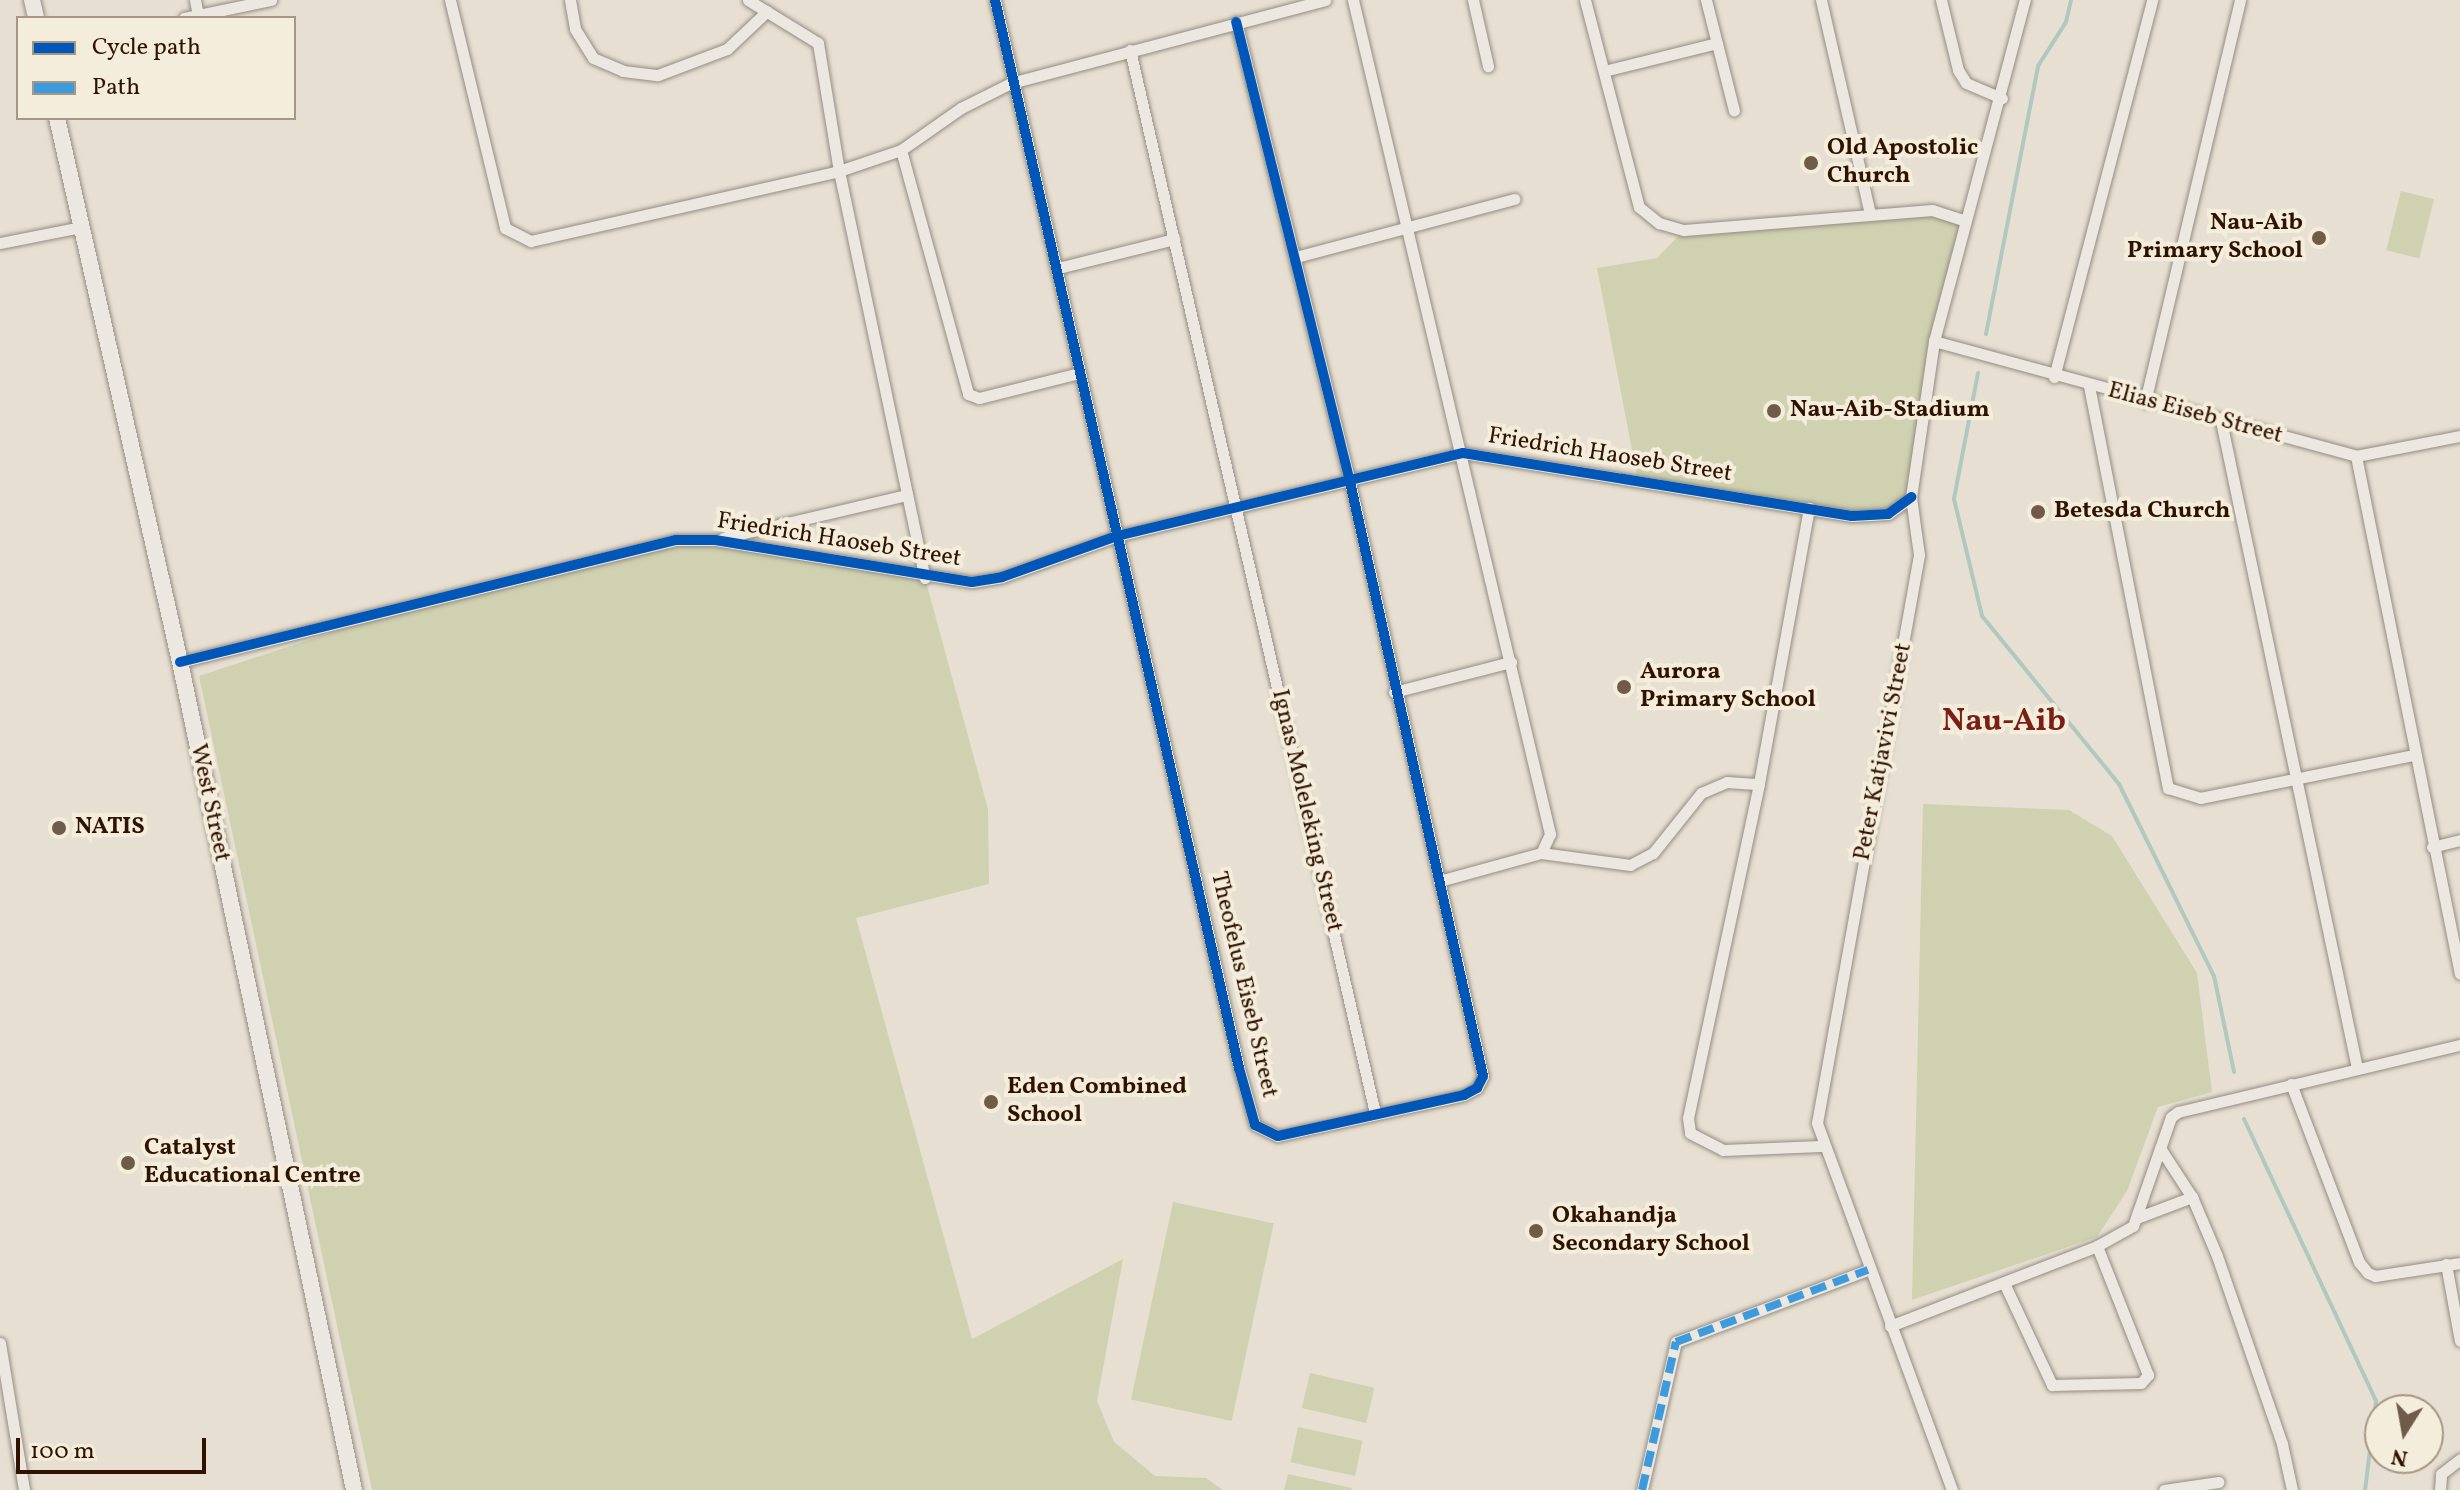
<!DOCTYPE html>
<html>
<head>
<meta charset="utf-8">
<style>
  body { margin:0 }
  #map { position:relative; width:2460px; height:1490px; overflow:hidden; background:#e7e0d2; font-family:Vollkorn,serif }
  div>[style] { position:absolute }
  .green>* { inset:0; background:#cfd1b0; transform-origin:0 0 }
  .stream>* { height:4px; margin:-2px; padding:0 2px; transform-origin:2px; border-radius:2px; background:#b1c8c0 }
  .roads { filter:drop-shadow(0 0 2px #948c82) drop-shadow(0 0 2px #948c82) }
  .street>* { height:11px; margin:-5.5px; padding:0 5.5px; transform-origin:5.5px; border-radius:5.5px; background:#ece8e1 }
  .secondary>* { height:16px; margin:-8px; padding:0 8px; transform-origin:8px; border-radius:8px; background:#ece8e1 }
  .quiet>* { height:8px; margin-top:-4px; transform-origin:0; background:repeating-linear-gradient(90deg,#3d9adc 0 16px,transparent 0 24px) }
  .cycleway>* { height:10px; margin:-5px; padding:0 5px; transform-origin:5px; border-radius:5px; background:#0057b8 }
  .dots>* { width:22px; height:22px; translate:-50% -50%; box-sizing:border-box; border:4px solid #f5eddc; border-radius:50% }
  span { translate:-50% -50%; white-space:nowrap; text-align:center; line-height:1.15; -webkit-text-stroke:8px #f5eddc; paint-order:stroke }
  .poi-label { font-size:24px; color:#2f1300; font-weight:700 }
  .left { translate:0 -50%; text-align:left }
  .right { translate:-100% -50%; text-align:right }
  .street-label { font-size:24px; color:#2f1300 }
  .district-label { font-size:32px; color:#7a1f14; font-weight:700 }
  .legend { position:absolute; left:16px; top:16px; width:280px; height:104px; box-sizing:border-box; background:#f5eddc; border:2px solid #a69684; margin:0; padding:10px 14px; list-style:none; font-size:24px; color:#2f1300 }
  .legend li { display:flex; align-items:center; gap:16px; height:40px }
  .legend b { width:40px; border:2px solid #a69684 }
  .north { position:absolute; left:2364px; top:1394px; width:80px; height:80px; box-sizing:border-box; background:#f5eddc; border:2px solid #a69684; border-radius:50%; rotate:191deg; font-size:22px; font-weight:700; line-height:32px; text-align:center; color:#2f1300 }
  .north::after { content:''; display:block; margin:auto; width:28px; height:36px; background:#6f5b4a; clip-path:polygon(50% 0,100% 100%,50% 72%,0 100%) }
  .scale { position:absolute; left:16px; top:1438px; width:190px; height:36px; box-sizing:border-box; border:4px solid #2f1300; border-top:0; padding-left:10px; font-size:24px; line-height:28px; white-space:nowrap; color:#2f1300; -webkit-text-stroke:6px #f5eddc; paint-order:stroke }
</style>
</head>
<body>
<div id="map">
  <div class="green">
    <div style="left:2401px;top:191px;width:34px;height:61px;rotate:14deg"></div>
    <div style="clip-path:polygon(1932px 210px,1965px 221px,1934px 341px,1911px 497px,1900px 509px,1852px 516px,1638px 481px,1597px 268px,1657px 258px,1684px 230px)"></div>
    <div style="clip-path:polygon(676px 540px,715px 540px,925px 578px,988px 809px,989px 884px,856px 918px,972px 1339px,1123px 1259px,1097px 1401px,1114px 1442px,1155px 1476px,1206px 1478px,1223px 1490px,372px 1490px,199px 676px,448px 594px)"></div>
    <div style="clip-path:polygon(1923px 804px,2069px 810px,2112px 836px,2197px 973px,2212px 1092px,2158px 1107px,2127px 1191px,2097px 1237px,1912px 1300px)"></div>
    <div style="left:1173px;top:1202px;width:103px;height:202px;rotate:12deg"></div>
    <div style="left:1310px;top:1373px;width:66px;height:36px;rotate:13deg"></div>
    <div style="left:1298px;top:1427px;width:66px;height:36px;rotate:12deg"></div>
    <div style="clip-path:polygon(1288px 1474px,1352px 1488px,1351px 1490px,1284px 1490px)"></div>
  </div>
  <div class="stream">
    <div style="left:1986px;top:334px;width:273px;rotate:-79deg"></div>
    <div style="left:2038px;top:66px;width:52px;rotate:-57.5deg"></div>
    <div style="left:2066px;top:22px;width:23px;rotate:-77deg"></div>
    <div style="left:1978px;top:373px;width:128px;rotate:100.8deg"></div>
    <div style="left:1954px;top:499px;width:120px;rotate:76.5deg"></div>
    <div style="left:1982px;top:616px;width:217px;rotate:50.8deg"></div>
    <div style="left:2119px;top:784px;width:214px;rotate:63.7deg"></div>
    <div style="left:2214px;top:976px;width:98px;rotate:78.2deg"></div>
    <div style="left:2244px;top:1119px;width:311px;rotate:64.9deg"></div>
    <div style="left:2376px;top:1401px;width:90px;rotate:97deg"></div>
  </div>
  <div class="roads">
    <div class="street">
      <div style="left:195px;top:0;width:15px;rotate:79deg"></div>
      <div style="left:450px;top:0;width:235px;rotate:76.4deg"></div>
      <div style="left:505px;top:228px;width:29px;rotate:27deg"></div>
      <div style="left:531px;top:241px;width:316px;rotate:-12.8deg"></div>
      <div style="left:839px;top:171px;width:65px;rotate:-18.7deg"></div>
      <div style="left:901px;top:150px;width:73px;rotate:-35deg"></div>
      <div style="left:961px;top:108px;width:56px;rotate:-26.6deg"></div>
      <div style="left:1011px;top:83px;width:325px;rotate:-14.8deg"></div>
      <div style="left:570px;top:0;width:29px;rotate:80deg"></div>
      <div style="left:575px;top:29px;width:34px;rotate:58deg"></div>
      <div style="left:593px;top:58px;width:33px;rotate:23deg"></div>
      <div style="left:623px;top:71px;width:35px;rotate:7deg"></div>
      <div style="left:658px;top:75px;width:74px;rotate:-20.6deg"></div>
      <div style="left:727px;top:49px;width:55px;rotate:-43.5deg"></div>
      <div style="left:748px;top:0;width:82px;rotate:31.6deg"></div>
      <div style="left:818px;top:43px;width:130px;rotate:80.7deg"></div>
      <div style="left:839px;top:171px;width:416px;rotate:78.1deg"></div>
      <div style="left:995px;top:0;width:1096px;rotate:77.13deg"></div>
      <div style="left:1239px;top:1068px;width:59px;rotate:74.3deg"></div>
      <div style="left:1255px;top:1125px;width:25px;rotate:26deg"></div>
      <div style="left:1278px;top:1136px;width:190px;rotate:-12.4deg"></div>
      <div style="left:1464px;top:1095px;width:15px;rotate:-28deg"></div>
      <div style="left:1477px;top:1088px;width:13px;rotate:-63deg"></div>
      <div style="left:1483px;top:1076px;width:609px;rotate:-102.62deg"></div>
      <div style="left:1350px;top:482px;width:474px;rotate:-103.9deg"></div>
      <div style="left:1353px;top:0;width:857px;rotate:76.71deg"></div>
      <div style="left:1550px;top:834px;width:21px;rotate:115deg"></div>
      <div style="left:1541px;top:853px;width:106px;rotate:164.6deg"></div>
      <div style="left:1473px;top:0;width:68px;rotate:77.2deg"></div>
      <div style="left:1585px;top:0;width:214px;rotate:75.4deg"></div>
      <div style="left:1639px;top:207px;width:26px;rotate:39deg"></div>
      <div style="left:1659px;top:223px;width:26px;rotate:16deg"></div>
      <div style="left:1684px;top:230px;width:249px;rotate:-4.6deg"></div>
      <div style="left:1932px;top:210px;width:35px;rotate:18deg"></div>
      <div style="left:1706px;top:0;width:114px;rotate:75.8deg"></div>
      <div style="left:1821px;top:0;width:220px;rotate:77.1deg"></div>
      <div style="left:1941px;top:0;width:72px;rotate:76.3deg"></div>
      <div style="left:1958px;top:70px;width:15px;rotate:58deg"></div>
      <div style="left:1966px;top:83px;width:39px;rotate:23deg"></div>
      <div style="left:184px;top:18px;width:89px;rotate:-11.7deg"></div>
      <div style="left:1130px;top:50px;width:1091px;rotate:77.02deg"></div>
      <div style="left:1604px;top:71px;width:116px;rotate:-13.9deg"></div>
      <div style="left:901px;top:150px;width:253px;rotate:74.6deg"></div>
      <div style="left:968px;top:394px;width:12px;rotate:20deg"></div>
      <div style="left:979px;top:398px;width:103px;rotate:-14deg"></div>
      <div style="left:0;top:243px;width:83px;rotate:-11.2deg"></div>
      <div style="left:1296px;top:257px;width:226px;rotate:-14.9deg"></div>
      <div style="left:1058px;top:268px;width:120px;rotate:-14deg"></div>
      <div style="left:1934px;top:341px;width:437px;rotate:15.2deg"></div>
      <div style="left:2356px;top:456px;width:106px;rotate:-10.9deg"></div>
      <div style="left:2054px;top:377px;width:390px;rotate:-75.4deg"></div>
      <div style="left:2089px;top:386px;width:410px;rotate:78.9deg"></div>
      <div style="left:2168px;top:788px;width:34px;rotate:17deg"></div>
      <div style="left:2200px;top:798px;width:217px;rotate:-11.4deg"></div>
      <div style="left:2145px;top:402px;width:413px;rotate:-76.7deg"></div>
      <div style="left:2221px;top:421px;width:661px;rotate:78.13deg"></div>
      <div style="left:2356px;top:456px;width:528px;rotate:78.65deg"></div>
      <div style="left:1809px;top:508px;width:280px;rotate:100.3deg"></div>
      <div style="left:1759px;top:784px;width:341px;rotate:102deg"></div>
      <div style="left:1688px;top:1118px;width:15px;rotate:82deg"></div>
      <div style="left:1690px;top:1133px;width:37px;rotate:27deg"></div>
      <div style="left:1723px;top:1150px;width:98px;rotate:-2.3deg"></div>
      <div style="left:723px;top:538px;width:189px;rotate:-13.2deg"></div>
      <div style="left:180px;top:662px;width:511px;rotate:-13.82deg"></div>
      <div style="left:676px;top:540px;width:39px"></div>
      <div style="left:715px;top:540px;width:260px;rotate:9.3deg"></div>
      <div style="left:972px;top:582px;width:30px;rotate:-9deg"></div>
      <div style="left:1002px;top:577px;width:122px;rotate:-19.6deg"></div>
      <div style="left:1117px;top:536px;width:356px;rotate:-13.5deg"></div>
      <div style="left:1463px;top:453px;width:394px;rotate:9.2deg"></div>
      <div style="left:1852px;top:516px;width:36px;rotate:-3deg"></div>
      <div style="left:1888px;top:514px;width:29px;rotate:-36deg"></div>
      <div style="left:1394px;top:692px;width:121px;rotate:-14.4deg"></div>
      <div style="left:2432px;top:847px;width:29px;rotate:-14deg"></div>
      <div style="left:1541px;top:853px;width:90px;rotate:7.7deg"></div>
      <div style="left:1630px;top:865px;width:26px;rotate:-28deg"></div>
      <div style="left:1653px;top:853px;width:77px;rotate:-51.3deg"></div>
      <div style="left:1701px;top:793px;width:28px;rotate:-23deg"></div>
      <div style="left:1727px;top:782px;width:32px;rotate:4deg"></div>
      <div style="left:2291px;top:1084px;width:191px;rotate:69.1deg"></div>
      <div style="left:2359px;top:1262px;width:14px;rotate:51deg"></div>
      <div style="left:2368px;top:1273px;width:8px;rotate:23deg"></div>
      <div style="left:2375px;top:1276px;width:86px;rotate:-8.7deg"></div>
      <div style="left:2160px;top:1148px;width:59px;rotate:56.9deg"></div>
      <div style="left:2192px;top:1197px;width:64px;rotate:67deg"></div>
      <div style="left:2217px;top:1256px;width:199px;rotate:70.9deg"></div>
      <div style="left:2282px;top:1444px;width:47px;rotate:77.7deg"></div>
      <div style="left:2139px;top:1217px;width:57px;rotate:-20.7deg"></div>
      <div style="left:2446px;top:1264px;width:78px;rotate:79.7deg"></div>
      <div style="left:2004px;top:1283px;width:113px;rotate:64.8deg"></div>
      <div style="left:2052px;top:1385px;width:89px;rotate:-1.3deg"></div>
      <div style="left:2141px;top:1383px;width:11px;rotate:-49deg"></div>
      <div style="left:2148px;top:1375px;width:139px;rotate:-111.6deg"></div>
      <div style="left:1890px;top:1326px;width:222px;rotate:-21.1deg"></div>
      <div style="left:2097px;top:1246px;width:41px;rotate:-29.1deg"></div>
      <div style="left:2133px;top:1226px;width:115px;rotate:-70.8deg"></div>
      <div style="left:2171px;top:1117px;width:9px;rotate:-36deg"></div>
      <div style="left:2178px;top:1112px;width:290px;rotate:-13.4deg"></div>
      <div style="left:0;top:1343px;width:149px;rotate:80.7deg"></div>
      <div style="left:1642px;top:1490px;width:152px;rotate:-77.1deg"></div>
      <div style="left:1676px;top:1342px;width:205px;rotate:-20.6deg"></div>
      <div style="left:1952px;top:1490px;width:391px;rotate:-110.2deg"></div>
      <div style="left:1817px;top:1123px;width:577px;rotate:-79.82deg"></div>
      <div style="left:1919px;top:555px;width:59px;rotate:-97.9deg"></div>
      <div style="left:1911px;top:497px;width:158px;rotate:-81.6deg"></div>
      <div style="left:1934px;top:341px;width:353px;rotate:-75.1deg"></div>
      <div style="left:2164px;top:1490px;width:55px;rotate:-8.4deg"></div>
      <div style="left:2440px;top:1490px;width:16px;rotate:-86deg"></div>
      <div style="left:2441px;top:1474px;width:24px;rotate:-38deg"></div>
    </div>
    <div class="secondary">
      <div style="left:32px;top:0;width:18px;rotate:77deg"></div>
      <div style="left:57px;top:118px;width:558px;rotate:77.26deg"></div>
      <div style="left:180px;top:662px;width:846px;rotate:78.13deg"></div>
    </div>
  </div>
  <div class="quiet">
    <div style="left:1642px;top:1490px;width:152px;rotate:-77.1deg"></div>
    <div style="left:1676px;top:1342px;width:205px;rotate:-20.6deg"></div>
  </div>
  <div class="cycleway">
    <div style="left:995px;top:0;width:1096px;rotate:77.13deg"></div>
    <div style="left:1239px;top:1068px;width:59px;rotate:74.3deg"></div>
    <div style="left:1255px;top:1125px;width:25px;rotate:26deg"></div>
    <div style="left:1278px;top:1136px;width:190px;rotate:-12.4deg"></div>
    <div style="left:1464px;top:1095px;width:15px;rotate:-28deg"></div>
    <div style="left:1477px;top:1088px;width:13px;rotate:-63deg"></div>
    <div style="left:1483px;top:1076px;width:609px;rotate:-102.62deg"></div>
    <div style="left:1350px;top:482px;width:474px;rotate:-103.9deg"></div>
    <div style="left:180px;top:662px;width:511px;rotate:-13.82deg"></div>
    <div style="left:676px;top:540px;width:39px"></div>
    <div style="left:715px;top:540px;width:260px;rotate:9.3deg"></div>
    <div style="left:972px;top:582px;width:30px;rotate:-9deg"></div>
    <div style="left:1002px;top:577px;width:122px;rotate:-19.6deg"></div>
    <div style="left:1117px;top:536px;width:356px;rotate:-13.5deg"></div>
    <div style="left:1463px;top:453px;width:394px;rotate:9.2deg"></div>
    <div style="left:1852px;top:516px;width:36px;rotate:-3deg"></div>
    <div style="left:1888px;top:514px;width:29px;rotate:-36deg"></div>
  </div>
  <div class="dots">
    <div style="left:1811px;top:163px;background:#6f5b4a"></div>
    <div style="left:2319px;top:238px;background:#6f5b4a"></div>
    <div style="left:1774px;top:411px;background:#6f5b4a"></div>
    <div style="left:2038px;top:512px;background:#6f5b4a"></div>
    <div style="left:1624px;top:687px;background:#6f5b4a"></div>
    <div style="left:59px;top:828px;background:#6f5b4a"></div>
    <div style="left:991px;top:1102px;background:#6f5b4a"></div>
    <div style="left:128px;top:1163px;background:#6f5b4a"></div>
    <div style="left:1536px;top:1231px;background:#6f5b4a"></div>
  </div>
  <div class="poi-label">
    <span class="left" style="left:1827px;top:163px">Old Apostolic<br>Church</span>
    <span class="right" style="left:2303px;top:238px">Nau-Aib<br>Primary School</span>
    <span class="left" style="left:1790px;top:411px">Nau-Aib-Stadium</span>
    <span class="left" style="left:2054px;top:512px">Betesda Church</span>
    <span class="left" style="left:1640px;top:687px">Aurora<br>Primary School</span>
    <span class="left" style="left:75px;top:828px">NATIS</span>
    <span class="left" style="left:1007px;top:1102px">Eden Combined<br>School</span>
    <span class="left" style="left:144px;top:1163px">Catalyst<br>Educational Centre</span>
    <span class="left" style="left:1552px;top:1231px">Okahandja<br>Secondary School</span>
  </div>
  <div class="street-label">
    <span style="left:2195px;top:414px;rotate:15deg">Elias Eiseb Street</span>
    <span style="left:1610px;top:456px;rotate:9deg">Friedrich Haoseb Street</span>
    <span style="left:839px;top:541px;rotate:9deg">Friedrich Haoseb Street</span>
    <span style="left:1884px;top:752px;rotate:-79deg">Peter Katjavivi Street</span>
    <span style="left:209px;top:803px;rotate:78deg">West Street</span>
    <span style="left:1306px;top:811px;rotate:77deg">Ignas Moleleking Street</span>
    <span style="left:1243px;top:985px;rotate:77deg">Theofelus Eiseb Street</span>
  </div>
  <div class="district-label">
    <span style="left:2004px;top:722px">Nau-Aib</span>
  </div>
  <ul class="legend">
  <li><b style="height:10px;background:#0057b8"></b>Cycle path</li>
  <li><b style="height:10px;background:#3d9adc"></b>Path</li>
  </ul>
  <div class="north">N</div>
  <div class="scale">100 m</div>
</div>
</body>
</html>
